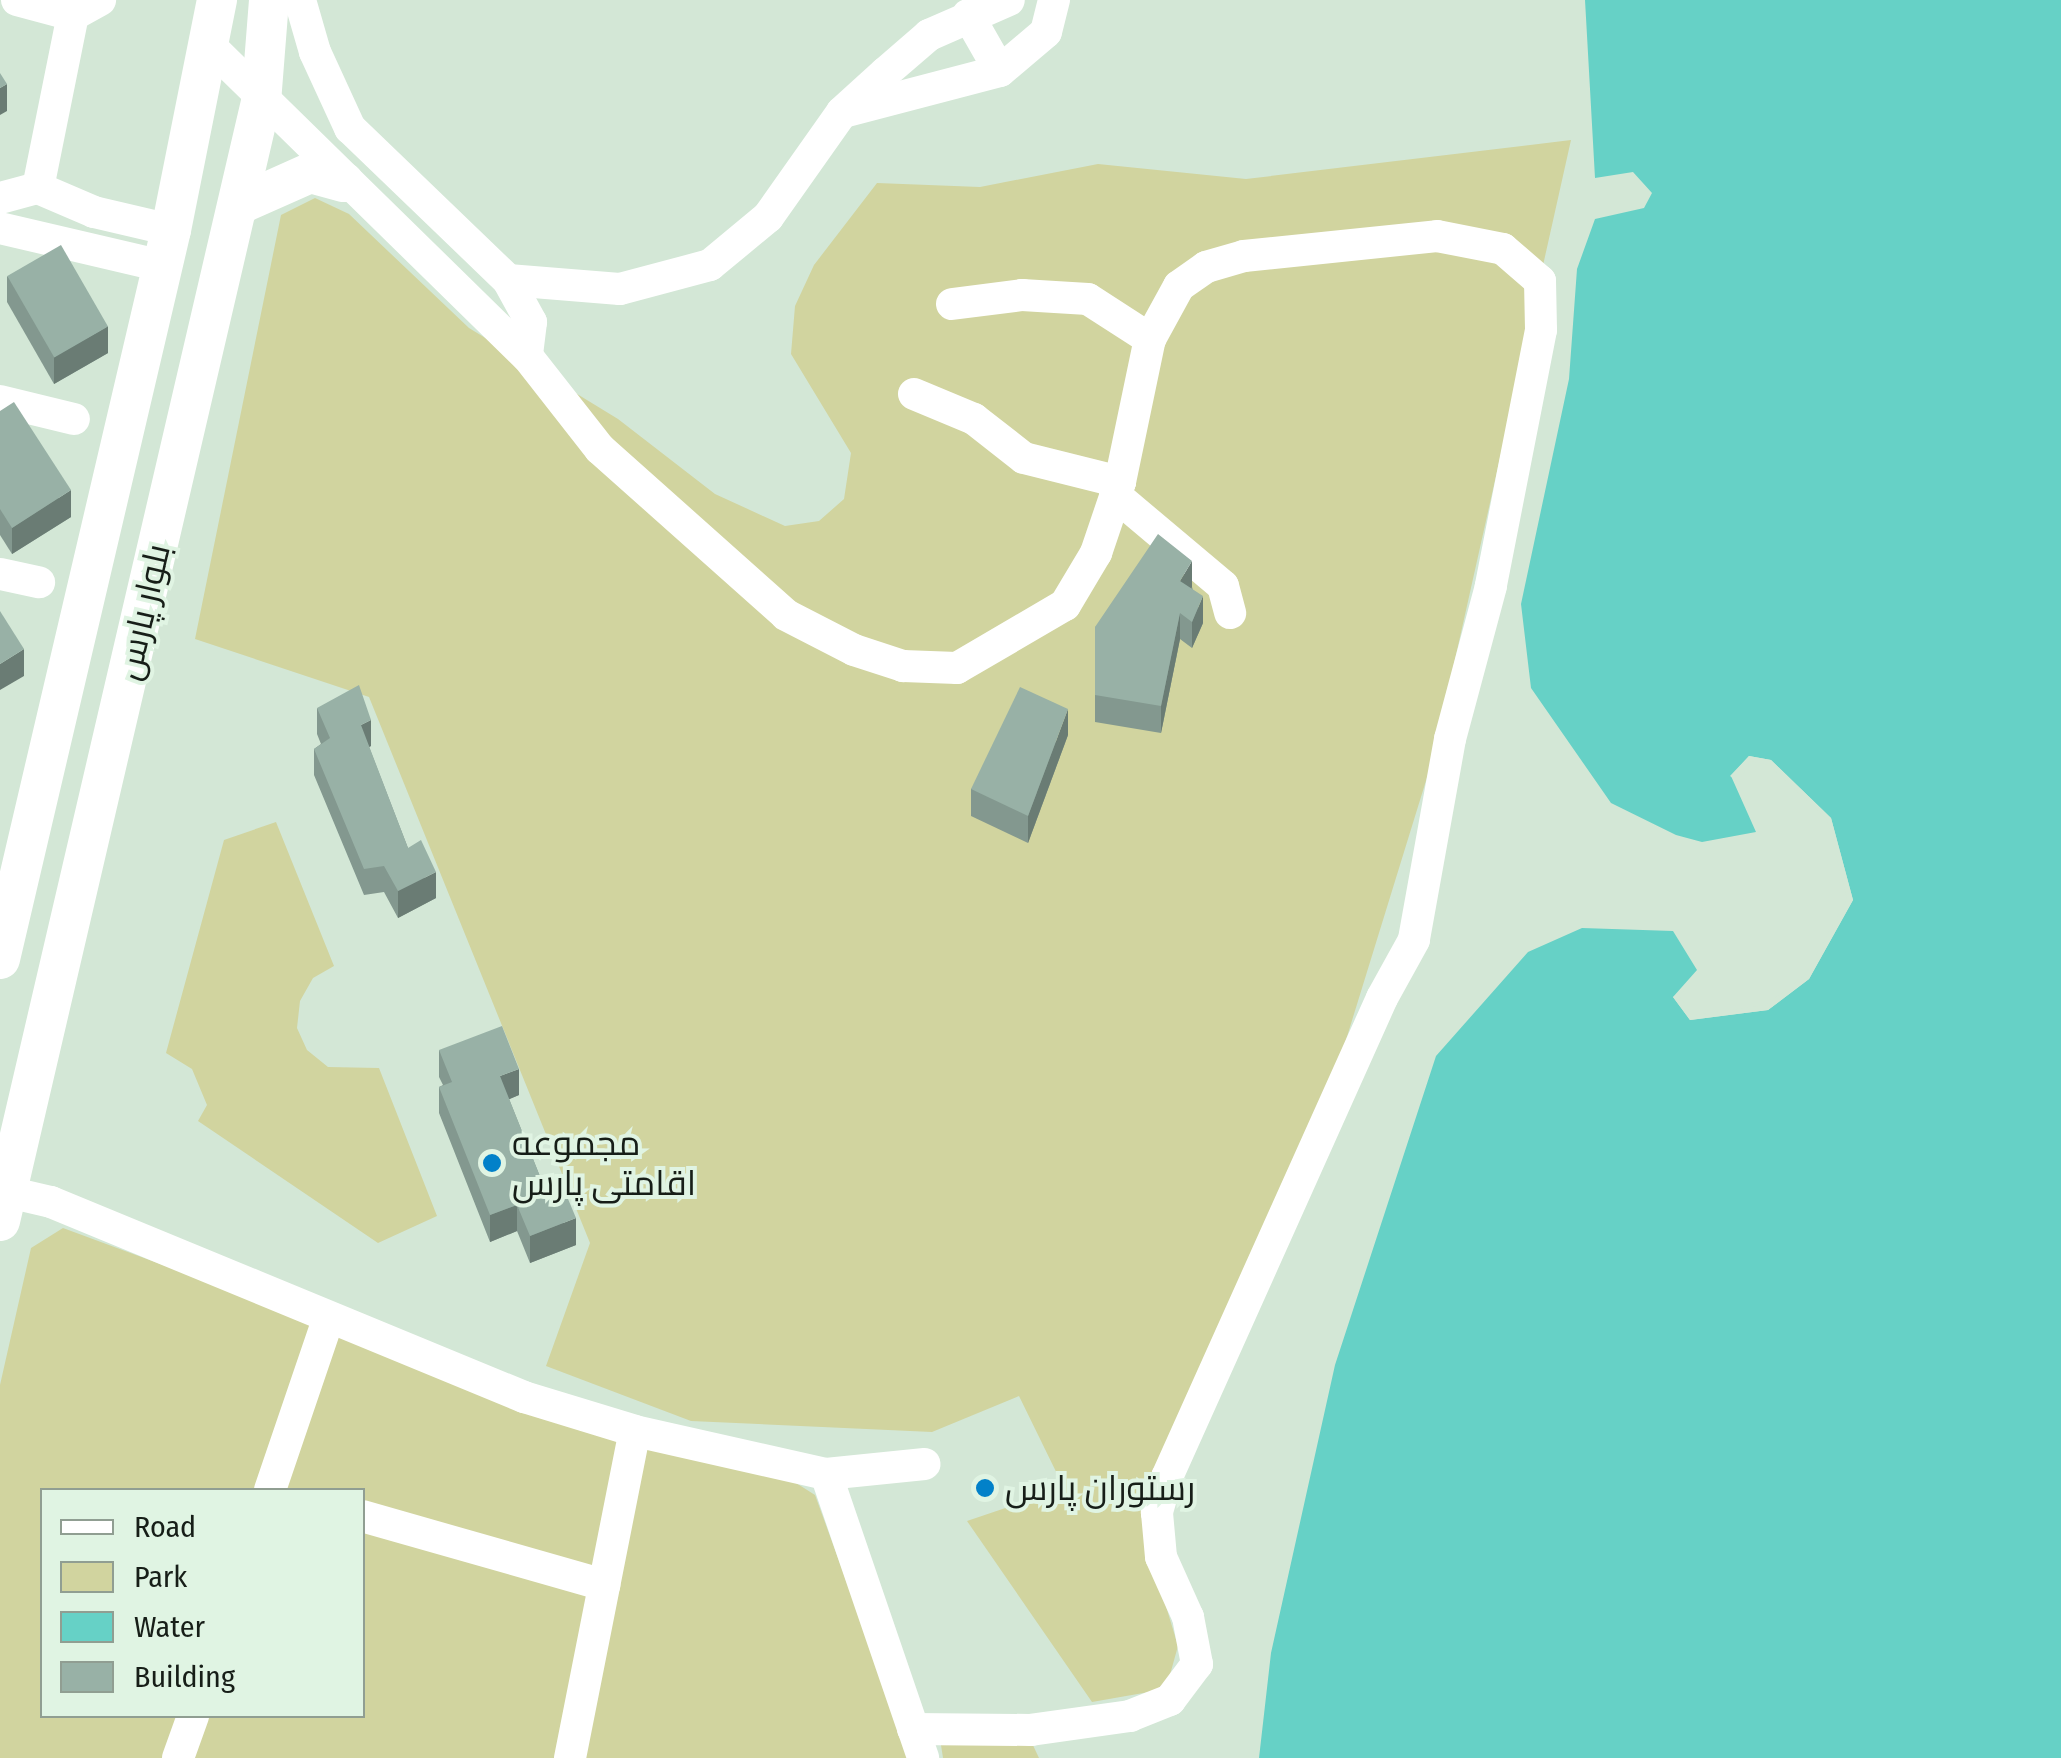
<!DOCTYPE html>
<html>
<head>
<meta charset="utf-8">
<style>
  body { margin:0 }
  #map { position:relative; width:2061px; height:1758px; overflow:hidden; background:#d3e7d6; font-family:"Fira Sans Condensed",Cairo,sans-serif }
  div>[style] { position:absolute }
  .green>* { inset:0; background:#d1d49f }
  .water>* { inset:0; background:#66d1c6 }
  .pier>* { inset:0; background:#d3e7d6 }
  .minor>* { height:32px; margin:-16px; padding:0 16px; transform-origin:16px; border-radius:16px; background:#fff }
  .major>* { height:40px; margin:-20px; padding:0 20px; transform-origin:20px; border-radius:20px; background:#fff }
  .wall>* { inset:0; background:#83988f }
  .shaded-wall>* { inset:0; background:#6a7c74 }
  .building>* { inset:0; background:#98b1a6; transform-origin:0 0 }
  .dots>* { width:28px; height:28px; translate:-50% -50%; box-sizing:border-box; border:5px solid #e0f4e3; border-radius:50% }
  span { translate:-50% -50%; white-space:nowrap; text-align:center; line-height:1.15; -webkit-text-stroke:8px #e0f4e3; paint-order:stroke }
  .street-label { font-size:35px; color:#171e18 }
  .poi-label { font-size:35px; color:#171e18 }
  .left { translate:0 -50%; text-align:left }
  .legend { position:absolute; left:40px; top:1488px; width:325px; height:230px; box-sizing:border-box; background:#e0f4e3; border:2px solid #909e92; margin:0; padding:12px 18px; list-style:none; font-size:30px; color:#171e18 }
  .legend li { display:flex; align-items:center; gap:20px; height:50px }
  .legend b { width:50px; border:2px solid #909e92 }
</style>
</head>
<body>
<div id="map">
  <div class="green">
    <div style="clip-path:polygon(1571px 140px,1433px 758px,1325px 1108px,1146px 1540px,1178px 1646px,1166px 1689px,1092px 1702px,967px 1521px,1064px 1488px,1019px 1396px,932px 1432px,691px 1421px,546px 1366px,590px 1243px,369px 697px,195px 639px,281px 215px,315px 198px,349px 214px,469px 328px,618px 419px,715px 494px,785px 526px,819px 521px,844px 499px,851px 453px,791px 354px,795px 306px,814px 265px,877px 183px,980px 187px,1098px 164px,1246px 179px)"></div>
    <div style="clip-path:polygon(276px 822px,334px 966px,313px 978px,300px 1001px,297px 1028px,307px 1050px,328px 1067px,379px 1068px,437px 1216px,378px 1243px,198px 1121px,207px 1105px,192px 1069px,166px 1053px,224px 840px)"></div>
    <div style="clip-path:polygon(evenodd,63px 1228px,633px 1439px,774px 1469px,815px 1495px,911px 1758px,0 1758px,0 1385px,31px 1248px,63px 1228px,42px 1490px,362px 1490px,362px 1716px,42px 1716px,42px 1490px)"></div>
    <div style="clip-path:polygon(1031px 1741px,1039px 1758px,943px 1758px,941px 1745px)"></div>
  </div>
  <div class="water">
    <div style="clip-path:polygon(1585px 0,2061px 0,2061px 1758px,1259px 1758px,1271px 1653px,1335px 1365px,1436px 1056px,1528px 952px,1582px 928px,1673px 931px,1697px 970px,1673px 997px,1690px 1020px,1768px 1010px,1809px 979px,1853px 900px,1831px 818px,1771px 760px,1749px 756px,1731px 776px,1756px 832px,1702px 842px,1676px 835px,1611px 803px,1531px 688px,1521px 604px,1569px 379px,1577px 269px,1595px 219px,1644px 208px,1652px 193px,1633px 172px,1595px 178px)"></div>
  </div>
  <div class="pier">
    <div style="clip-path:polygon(1749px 756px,1771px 760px,1831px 818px,1853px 900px,1809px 979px,1768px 1010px,1690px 1020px,1673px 997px,1685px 991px,1680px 997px,1693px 1015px,1766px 1005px,1805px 975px,1847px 899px,1827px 820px,1769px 765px,1750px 761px,1739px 782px,1730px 776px)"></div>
  </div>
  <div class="minor">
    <div style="left:17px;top:0;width:58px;rotate:15deg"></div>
    <div style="left:300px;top:0;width:54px;rotate:73.9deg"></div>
    <div style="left:315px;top:52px;width:84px;rotate:65.3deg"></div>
    <div style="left:350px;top:128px;width:219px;rotate:43.9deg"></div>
    <div style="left:508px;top:280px;width:48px;rotate:61.3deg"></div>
    <div style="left:531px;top:322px;width:34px;rotate:97deg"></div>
    <div style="left:968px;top:15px;width:64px;rotate:60.3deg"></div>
    <div style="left:212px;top:48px;width:441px;rotate:44.4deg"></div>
    <div style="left:527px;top:356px;width:118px;rotate:51.9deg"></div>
    <div style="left:600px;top:449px;width:249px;rotate:41.7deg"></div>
    <div style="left:786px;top:615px;width:76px;rotate:27.2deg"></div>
    <div style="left:854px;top:650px;width:52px;rotate:18.1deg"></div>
    <div style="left:903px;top:666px;width:54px;rotate:2.1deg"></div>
    <div style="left:957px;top:668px;width:125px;rotate:-30.3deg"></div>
    <div style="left:1065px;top:605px;width:61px;rotate:-59.2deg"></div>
    <div style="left:1096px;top:553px;width:75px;rotate:-71.3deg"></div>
    <div style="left:1120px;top:482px;width:146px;rotate:-78.2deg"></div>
    <div style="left:1150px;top:339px;width:60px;rotate:-61.3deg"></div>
    <div style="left:1179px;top:286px;width:33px;rotate:-35deg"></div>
    <div style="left:1206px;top:267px;width:40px;rotate:-16deg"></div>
    <div style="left:1244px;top:256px;width:194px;rotate:-5.9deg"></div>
    <div style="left:1437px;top:236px;width:67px;rotate:11.1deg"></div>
    <div style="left:1503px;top:249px;width:49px;rotate:40.9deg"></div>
    <div style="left:1540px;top:281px;width:49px;rotate:88.8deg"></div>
    <div style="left:1541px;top:330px;width:261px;rotate:101.1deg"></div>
    <div style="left:1491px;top:586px;width:158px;rotate:105deg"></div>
    <div style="left:1450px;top:739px;width:204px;rotate:100.2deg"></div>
    <div style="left:1414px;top:940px;width:66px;rotate:118.9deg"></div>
    <div style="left:1382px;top:998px;width:525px;rotate:114.17deg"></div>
    <div style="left:1167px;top:1477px;width:37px;rotate:106deg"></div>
    <div style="left:1157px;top:1513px;width:44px;rotate:84.8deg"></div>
    <div style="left:1161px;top:1557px;width:66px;rotate:65.8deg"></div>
    <div style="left:1188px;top:1617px;width:48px;rotate:79.2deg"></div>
    <div style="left:1197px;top:1664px;width:45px;rotate:126.9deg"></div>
    <div style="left:1170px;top:1700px;width:43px;rotate:158.2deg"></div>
    <div style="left:1130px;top:1716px;width:100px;rotate:172deg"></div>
    <div style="left:1031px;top:1730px;width:118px;rotate:-179.5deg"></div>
    <div style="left:847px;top:111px;width:158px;rotate:-14.7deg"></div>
    <div style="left:1000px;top:71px;width:60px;rotate:-40.3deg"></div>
    <div style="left:1046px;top:32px;width:33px;rotate:-76deg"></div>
    <div style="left:38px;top:188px;width:61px;rotate:23.2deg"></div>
    <div style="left:94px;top:212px;width:79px;rotate:13.2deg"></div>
    <div style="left:0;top:198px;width:39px;rotate:-15deg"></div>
    <div style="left:38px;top:188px;width:177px;rotate:-78.6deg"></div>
    <div style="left:73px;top:15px;width:31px;rotate:-29deg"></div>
    <div style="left:0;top:228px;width:166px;rotate:13.2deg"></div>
    <div style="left:508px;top:280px;width:112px;rotate:4.6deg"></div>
    <div style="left:620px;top:289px;width:93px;rotate:-14.9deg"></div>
    <div style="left:710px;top:265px;width:75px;rotate:-39.6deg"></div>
    <div style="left:768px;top:217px;width:128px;rotate:-54.8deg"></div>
    <div style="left:842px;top:112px;width:58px;rotate:-42.2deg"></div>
    <div style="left:885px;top:73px;width:58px;rotate:-40.8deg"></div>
    <div style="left:929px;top:35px;width:87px;rotate:-23.6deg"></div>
    <div style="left:952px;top:304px;width:71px;rotate:-7.3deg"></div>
    <div style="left:1022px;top:295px;width:66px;rotate:3.5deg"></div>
    <div style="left:1088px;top:299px;width:74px;rotate:32.8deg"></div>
    <div style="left:914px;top:394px;width:65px;rotate:22.6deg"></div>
    <div style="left:974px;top:419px;width:63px;rotate:38deg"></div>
    <div style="left:1024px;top:458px;width:99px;rotate:14deg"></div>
    <div style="left:0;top:401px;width:76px;rotate:13.7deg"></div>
    <div style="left:1115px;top:495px;width:141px;rotate:40.1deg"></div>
    <div style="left:1223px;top:586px;width:28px;rotate:75deg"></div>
    <div style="left:0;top:574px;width:40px;rotate:12deg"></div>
    <div style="left:8px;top:1192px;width:44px;rotate:13.1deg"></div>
    <div style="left:51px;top:1202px;width:512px;rotate:22.4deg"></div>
    <div style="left:524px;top:1397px;width:116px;rotate:17deg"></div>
    <div style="left:635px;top:1431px;width:196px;rotate:12.7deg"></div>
    <div style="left:826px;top:1474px;width:99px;rotate:-5.8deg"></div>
    <div style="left:826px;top:1474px;width:300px;rotate:71.1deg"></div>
    <div style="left:270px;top:1490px;width:180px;rotate:-71.2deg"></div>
    <div style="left:362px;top:1516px;width:252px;rotate:15.9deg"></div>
    <div style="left:178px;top:1758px;width:45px;rotate:-70.3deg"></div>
    <div style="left:570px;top:1758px;width:333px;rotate:-78.8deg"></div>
  </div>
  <div class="major">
    <div style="left:238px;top:205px;width:79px;rotate:-24deg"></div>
    <div style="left:310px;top:173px;width:35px;rotate:15deg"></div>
    <div style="left:0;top:959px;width:749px;rotate:-76.8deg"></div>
    <div style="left:171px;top:230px;width:235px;rotate:-78.7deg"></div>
    <div style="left:0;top:1221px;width:1149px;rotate:-76.87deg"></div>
    <div style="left:261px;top:102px;width:102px;rotate:-85.5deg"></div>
  </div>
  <div class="wall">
    <div style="clip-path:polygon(7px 276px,108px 353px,54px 384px,7px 302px)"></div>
    <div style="clip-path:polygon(0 411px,71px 517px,12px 554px,0 535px)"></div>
    <div style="clip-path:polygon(1192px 587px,1203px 623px,1192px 648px,1180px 639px,1161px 733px,1095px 722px,1095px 627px)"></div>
    <div style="clip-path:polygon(317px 708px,371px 746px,369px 747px,408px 848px,436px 898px,398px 918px,384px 892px,364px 895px,314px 775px,314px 749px,321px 744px,317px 734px)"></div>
    <div style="clip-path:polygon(1068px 735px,1028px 843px,971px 816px,971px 789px)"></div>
    <div style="clip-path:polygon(439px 1050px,519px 1095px,509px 1099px,547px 1194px,576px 1245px,530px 1263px,517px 1231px,490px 1242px,439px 1113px,439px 1087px,443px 1085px,439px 1077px)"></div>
  </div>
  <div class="shaded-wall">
    <div style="clip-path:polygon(7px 84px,7px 111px,0 115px,0 88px)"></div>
    <div style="clip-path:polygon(108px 326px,108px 353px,54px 384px,54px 357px)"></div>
    <div style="clip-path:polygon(71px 490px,71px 517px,12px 554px,12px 528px)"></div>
    <div style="clip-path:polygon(1192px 561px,1192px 587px,1180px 608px,1180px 581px)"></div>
    <div style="clip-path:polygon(1203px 596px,1203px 623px,1192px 648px,1192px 622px)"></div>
    <div style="clip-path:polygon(1180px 613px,1180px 639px,1161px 733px,1161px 706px)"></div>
    <div style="clip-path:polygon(24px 649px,24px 676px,0 690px,0 664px)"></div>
    <div style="clip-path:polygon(1068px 709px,1068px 735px,1028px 843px,1028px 816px)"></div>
    <div style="clip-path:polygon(371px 720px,371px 746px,361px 751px,361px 725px)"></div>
    <div style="clip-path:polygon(436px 872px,436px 898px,398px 918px,398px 891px)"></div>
    <div style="clip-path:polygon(519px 1069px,519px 1095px,500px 1103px,500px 1076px)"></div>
    <div style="clip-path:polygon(517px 1205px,517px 1231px,490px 1242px,490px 1215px)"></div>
    <div style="clip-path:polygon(576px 1218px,576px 1245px,530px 1263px,530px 1236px)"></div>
  </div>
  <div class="building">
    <div style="clip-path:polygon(0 73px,7px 84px,0 88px)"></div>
    <div style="left:61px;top:245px;width:94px;height:62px;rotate:60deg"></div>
    <div style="clip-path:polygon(14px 402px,71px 490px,12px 528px,0 509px,0 411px)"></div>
    <div style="clip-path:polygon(1158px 534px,1192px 561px,1180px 581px,1203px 596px,1192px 622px,1180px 613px,1161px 706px,1095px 695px,1095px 627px)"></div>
    <div style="clip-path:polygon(0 611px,24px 649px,0 664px)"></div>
    <div style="clip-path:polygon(359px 685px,371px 720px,361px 725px,408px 848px,421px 840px,436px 872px,398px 891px,384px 866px,364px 869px,314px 749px,330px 738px,317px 708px)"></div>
    <div style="clip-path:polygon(1020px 687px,1068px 709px,1028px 816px,971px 789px)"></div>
    <div style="clip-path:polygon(502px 1026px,519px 1069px,500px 1076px,547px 1194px,563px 1187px,576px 1218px,530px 1236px,517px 1205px,490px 1215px,439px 1087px,452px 1082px,439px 1050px)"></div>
  </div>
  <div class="dots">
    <div style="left:492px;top:1163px;background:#0281c9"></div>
    <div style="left:985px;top:1488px;background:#0281c9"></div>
  </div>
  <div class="street-label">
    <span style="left:143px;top:612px;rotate:-77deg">بلوار پارس</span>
  </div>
  <div class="poi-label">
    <span class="left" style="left:512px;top:1163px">مجموعه<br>اقامتی پارس</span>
    <span class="left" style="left:1005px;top:1488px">رستوران پارس</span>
  </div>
  <ul class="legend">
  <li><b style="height:12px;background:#fff"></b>Road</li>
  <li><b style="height:28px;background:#d1d49f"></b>Park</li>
  <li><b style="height:28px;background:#66d1c6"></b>Water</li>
  <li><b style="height:28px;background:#98b1a6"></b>Building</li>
  </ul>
</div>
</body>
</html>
